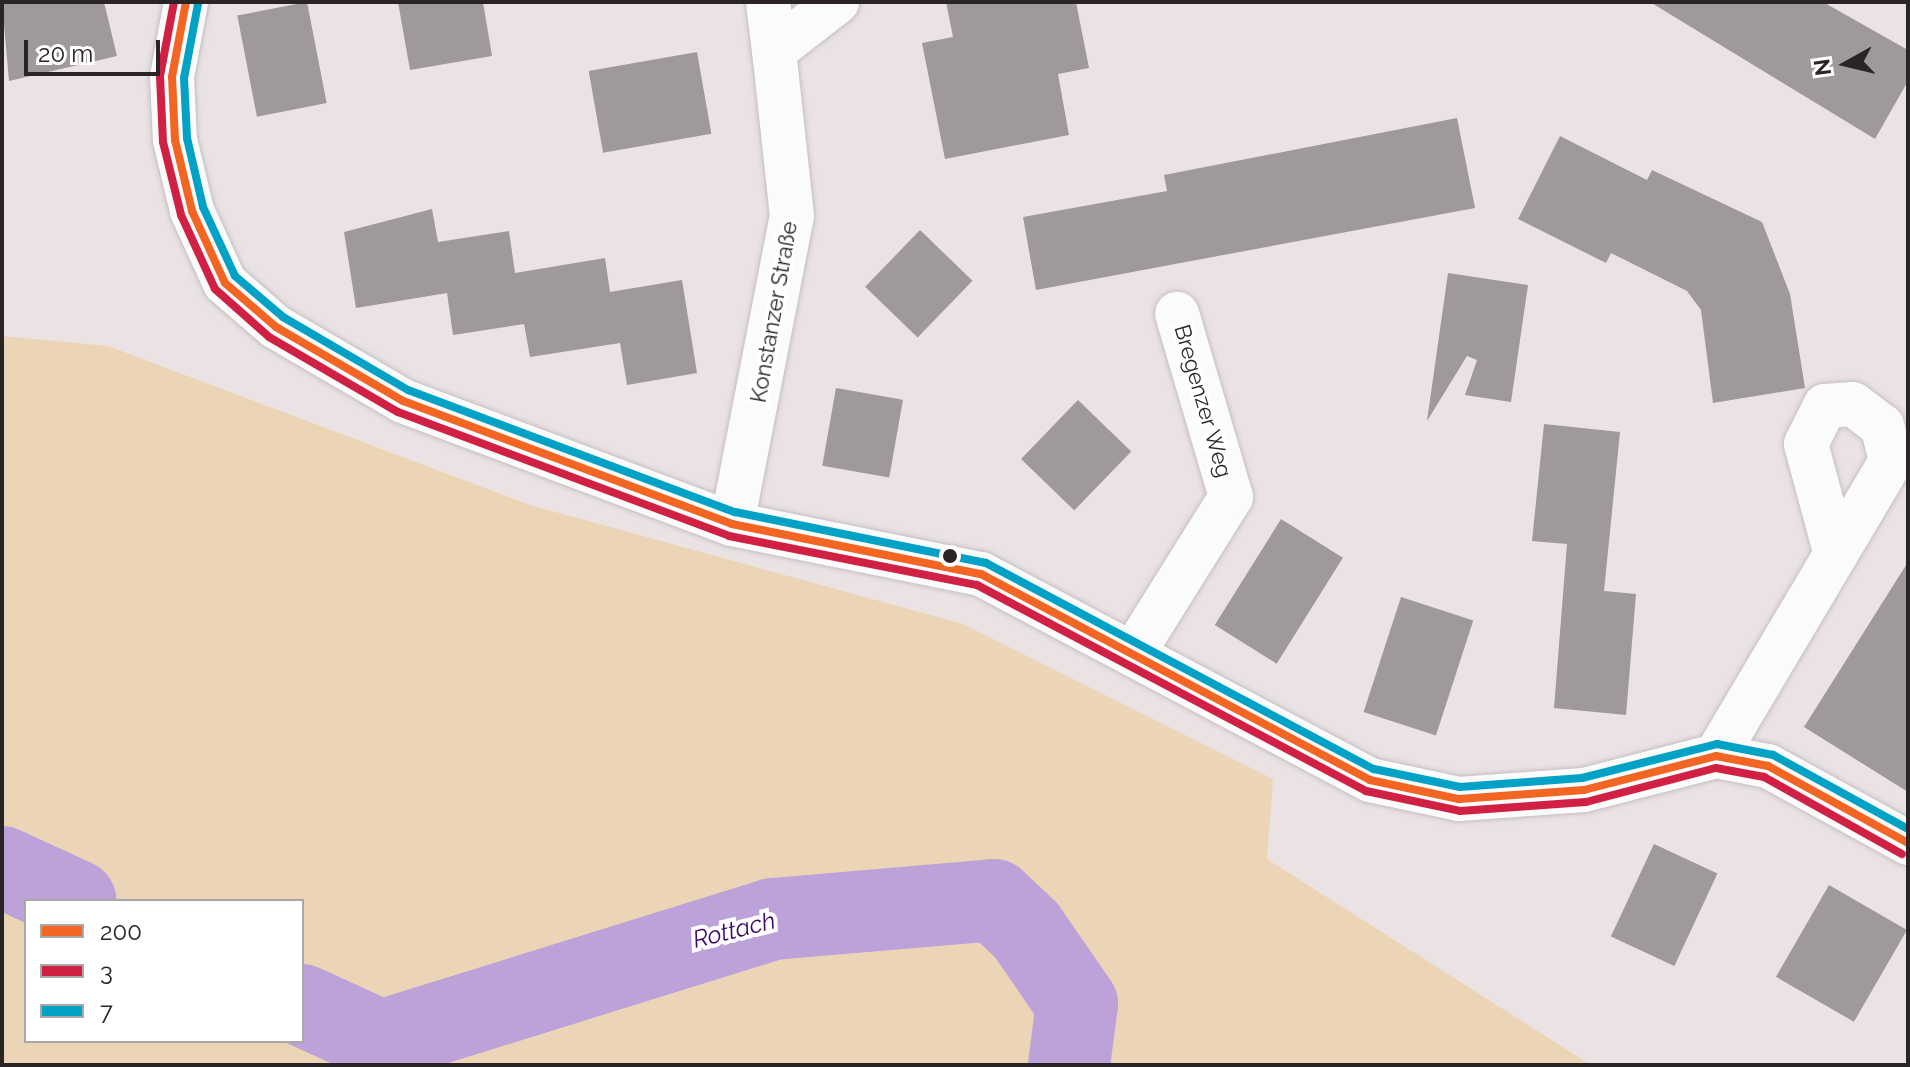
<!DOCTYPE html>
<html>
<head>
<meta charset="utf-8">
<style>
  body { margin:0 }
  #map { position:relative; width:1910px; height:1067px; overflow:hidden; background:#eae2e3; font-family:Raleway,sans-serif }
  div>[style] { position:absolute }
  .green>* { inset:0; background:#ecd5b7 }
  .river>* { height:82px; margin:-41px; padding:0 41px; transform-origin:41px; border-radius:41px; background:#bca2d8 }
  .building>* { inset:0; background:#9f999b; transform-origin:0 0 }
  .roads { filter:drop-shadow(0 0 2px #c6bfc0) drop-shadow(0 0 2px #c6bfc0) }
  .minor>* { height:44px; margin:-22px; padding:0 22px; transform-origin:22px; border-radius:22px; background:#fcfbfb }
  .bus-1>* { height:8px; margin:-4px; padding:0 4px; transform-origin:4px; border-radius:4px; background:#f26522 }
  .bus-2>* { height:8px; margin:-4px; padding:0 4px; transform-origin:4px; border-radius:4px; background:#d02044 }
  .bus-3>* { height:8px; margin:-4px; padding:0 4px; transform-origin:4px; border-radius:4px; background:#02a2c6 }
  .dots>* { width:22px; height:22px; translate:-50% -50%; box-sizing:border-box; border:4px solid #fff; border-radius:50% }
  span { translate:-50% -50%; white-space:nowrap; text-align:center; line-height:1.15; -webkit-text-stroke:8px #fff; paint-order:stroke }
  .street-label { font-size:22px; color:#2a2425 }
  .water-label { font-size:24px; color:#3f0768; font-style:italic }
  .frame { position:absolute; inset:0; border:4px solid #2a2425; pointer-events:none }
  .legend { position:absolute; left:24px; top:899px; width:280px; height:144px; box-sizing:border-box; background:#fff; border:2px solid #aaa7a8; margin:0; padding:10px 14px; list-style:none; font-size:24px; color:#2a2425 }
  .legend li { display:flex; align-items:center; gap:16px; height:40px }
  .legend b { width:40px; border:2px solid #aaa7a8 }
  .north { position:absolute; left:1806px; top:24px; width:80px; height:80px; -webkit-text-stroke:6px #fff; paint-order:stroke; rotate:262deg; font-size:22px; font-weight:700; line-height:32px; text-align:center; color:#2a2425 }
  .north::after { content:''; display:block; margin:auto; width:28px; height:36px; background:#2a2425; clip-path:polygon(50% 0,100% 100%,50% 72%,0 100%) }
  .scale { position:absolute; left:24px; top:40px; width:136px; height:36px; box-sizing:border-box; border:4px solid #2a2425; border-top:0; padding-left:10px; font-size:24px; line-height:28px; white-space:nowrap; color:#2a2425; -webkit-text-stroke:6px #fff; paint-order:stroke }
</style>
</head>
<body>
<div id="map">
  <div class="green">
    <div style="clip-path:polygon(evenodd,2px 336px,108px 346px,530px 505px,963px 624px,1273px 779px,1267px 859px,1591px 1065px,2px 1065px,2px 336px,26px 901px,302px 901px,302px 1041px,26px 1041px,26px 901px)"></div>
  </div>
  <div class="river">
    <div style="left:2px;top:867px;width:81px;rotate:24.7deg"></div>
    <div style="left:302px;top:1005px;width:87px;rotate:24.5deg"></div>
    <div style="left:381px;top:1041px;width:411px;rotate:-17.3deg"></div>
    <div style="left:773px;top:919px;width:222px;rotate:-4.9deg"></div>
    <div style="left:994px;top:900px;width:44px;rotate:43.2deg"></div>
    <div style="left:1026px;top:930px;width:90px;rotate:55.4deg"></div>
    <div style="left:1077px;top:1004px;width:62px;rotate:97.5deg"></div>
  </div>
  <div class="building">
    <div style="clip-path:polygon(2px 2px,104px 2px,117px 56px,9px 81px)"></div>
    <div style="left:307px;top:2px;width:103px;height:71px;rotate:79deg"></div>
    <div style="clip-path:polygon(398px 2px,483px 2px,492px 56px,410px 70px)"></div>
    <div style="clip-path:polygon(946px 2px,1076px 2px,1089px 68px,1058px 74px,1069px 135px,945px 159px,922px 43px,953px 37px)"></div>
    <div style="clip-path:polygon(1650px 2px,1823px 2px,1908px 50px,1908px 81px,1875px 139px)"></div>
    <div style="left:697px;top:52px;width:83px;height:110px;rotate:80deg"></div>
    <div style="clip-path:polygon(1457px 118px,1475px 208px,1036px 290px,1023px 217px,1167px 191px,1164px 175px)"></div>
    <div style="clip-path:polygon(1560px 136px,1647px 180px,1652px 170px,1762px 222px,1790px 294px,1805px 388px,1713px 403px,1701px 310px,1687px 291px,1611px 253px,1606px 263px,1518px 219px)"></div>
    <div style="clip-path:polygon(432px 209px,438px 242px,509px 231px,515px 273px,605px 258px,610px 292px,682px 280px,697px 373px,627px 385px,620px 343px,530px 357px,524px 324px,453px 335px,447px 293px,356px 308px,344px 232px)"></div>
    <div style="left:920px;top:230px;width:73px;height:79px;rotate:44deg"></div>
    <div style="clip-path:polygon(1448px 273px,1528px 285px,1511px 402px,1465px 395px,1477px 360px,1467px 356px,1427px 421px)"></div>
    <div style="left:836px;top:388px;width:68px;height:79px;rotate:10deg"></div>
    <div style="left:1078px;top:400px;width:74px;height:82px;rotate:44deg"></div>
    <div style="clip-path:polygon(1544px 424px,1620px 432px,1604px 591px,1636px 594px,1626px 715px,1554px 708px,1567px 544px,1532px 541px)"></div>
    <div style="left:1281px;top:519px;width:73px;height:125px;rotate:32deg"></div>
    <div style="clip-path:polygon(1908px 562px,1908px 792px,1804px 727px)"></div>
    <div style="left:1401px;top:597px;width:76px;height:121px;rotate:18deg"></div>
    <div style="left:1654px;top:844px;width:70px;height:102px;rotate:25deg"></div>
    <div style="left:1829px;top:885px;width:90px;height:106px;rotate:30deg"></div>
  </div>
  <div class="roads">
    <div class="minor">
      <div style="left:186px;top:2px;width:76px;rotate:100.6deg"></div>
      <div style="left:172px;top:77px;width:63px;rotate:87.3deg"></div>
      <div style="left:175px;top:140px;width:73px;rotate:76.5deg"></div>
      <div style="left:192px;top:211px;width:79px;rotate:65.4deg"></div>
      <div style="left:225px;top:283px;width:67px;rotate:40.8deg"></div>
      <div style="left:276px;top:327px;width:147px;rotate:30.2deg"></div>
      <div style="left:403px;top:401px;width:351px;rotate:20.5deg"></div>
      <div style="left:732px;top:524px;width:254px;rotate:11.4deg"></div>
      <div style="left:981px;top:574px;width:440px;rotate:27.9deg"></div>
      <div style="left:1370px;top:780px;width:91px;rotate:12.1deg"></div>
      <div style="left:1459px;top:799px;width:125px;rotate:-4.1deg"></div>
      <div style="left:1584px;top:790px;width:136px;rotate:-14.4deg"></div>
      <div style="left:1716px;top:756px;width:53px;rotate:10.9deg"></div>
      <div style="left:1768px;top:766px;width:160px;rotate:28.8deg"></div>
      <div style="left:768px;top:2px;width:49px;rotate:83deg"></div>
      <div style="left:774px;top:51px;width:80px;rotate:-37.9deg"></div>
      <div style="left:732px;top:524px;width:314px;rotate:-79deg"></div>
      <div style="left:792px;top:216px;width:166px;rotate:-96.2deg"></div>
      <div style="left:1134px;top:652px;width:183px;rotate:-58deg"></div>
      <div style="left:1231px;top:497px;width:191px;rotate:-106.4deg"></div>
      <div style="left:1716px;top:756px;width:343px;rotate:-59.3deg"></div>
      <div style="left:1891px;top:461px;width:36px;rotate:-104deg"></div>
      <div style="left:1882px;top:426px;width:36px;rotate:-143deg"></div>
      <div style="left:1853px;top:404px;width:28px;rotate:176deg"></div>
      <div style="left:1825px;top:406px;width:42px;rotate:116.6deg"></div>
      <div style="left:1806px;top:444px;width:108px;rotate:74.9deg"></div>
    </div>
  </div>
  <div class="bus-1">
    <div style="left:186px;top:2px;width:76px;rotate:100.6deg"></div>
    <div style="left:172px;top:77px;width:63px;rotate:87.3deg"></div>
    <div style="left:175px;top:140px;width:73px;rotate:76.5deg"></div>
    <div style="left:192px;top:211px;width:79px;rotate:65.4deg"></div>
    <div style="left:225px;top:283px;width:67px;rotate:40.8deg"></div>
    <div style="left:276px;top:327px;width:147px;rotate:30.2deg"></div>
    <div style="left:403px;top:401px;width:351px;rotate:20.5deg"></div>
    <div style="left:732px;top:524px;width:254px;rotate:11.4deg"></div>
    <div style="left:981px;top:574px;width:440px;rotate:27.9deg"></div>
    <div style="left:1370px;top:780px;width:91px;rotate:12.1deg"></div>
    <div style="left:1459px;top:799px;width:125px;rotate:-4.1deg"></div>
    <div style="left:1584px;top:790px;width:136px;rotate:-14.4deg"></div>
    <div style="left:1716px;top:756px;width:53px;rotate:10.9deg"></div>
    <div style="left:1768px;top:766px;width:160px;rotate:28.8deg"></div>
  </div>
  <div class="bus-2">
    <div style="left:174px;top:2px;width:75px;rotate:100.7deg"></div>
    <div style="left:160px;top:76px;width:66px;rotate:87.4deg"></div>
    <div style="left:163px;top:142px;width:75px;rotate:76.1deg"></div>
    <div style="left:181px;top:215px;width:81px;rotate:65.3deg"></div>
    <div style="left:215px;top:289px;width:72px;rotate:41.6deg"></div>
    <div style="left:269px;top:337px;width:149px;rotate:30.2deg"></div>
    <div style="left:398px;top:412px;width:353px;rotate:20.5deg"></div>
    <div style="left:729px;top:536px;width:253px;rotate:11.2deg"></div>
    <div style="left:977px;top:585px;width:440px;rotate:27.9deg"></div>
    <div style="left:1366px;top:791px;width:96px;rotate:12deg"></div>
    <div style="left:1460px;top:811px;width:126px;rotate:-4.1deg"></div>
    <div style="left:1586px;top:802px;width:134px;rotate:-14.7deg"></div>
    <div style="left:1716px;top:768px;width:49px;rotate:10.6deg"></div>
    <div style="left:1764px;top:777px;width:158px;rotate:29.2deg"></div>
  </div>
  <div class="bus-3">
    <div style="left:198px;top:4px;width:75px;rotate:100.7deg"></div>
    <div style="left:184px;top:78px;width:60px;rotate:87.1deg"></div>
    <div style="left:187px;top:138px;width:71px;rotate:76.9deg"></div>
    <div style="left:203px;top:207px;width:76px;rotate:65.1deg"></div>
    <div style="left:235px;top:276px;width:63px;rotate:40.5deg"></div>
    <div style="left:283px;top:317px;width:145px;rotate:30.3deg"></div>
    <div style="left:408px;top:390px;width:349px;rotate:20.5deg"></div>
    <div style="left:735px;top:512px;width:256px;rotate:11.5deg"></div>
    <div style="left:986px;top:563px;width:439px;rotate:28deg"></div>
    <div style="left:1374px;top:769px;width:88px;rotate:11.8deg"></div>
    <div style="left:1460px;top:787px;width:122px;rotate:-4.2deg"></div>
    <div style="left:1582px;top:778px;width:139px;rotate:-14.1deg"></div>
    <div style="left:1717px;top:744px;width:57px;rotate:11.1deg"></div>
    <div style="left:1773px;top:755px;width:154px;rotate:28.7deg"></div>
  </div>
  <div class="dots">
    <div style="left:950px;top:556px;background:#2a2425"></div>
  </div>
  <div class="street-label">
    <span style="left:774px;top:312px;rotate:-80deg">Konstanzer Straße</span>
    <span style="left:1203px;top:401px;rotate:74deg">Bregenzer Weg</span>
  </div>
  <div class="water-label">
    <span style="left:734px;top:930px;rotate:-14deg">Rottach</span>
  </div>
  <div class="frame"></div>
  <ul class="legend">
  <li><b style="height:10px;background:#f26522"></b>200</li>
  <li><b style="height:10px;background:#d02044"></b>3</li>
  <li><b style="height:10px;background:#02a2c6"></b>7</li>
  </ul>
  <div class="north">N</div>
  <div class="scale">20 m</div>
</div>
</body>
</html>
